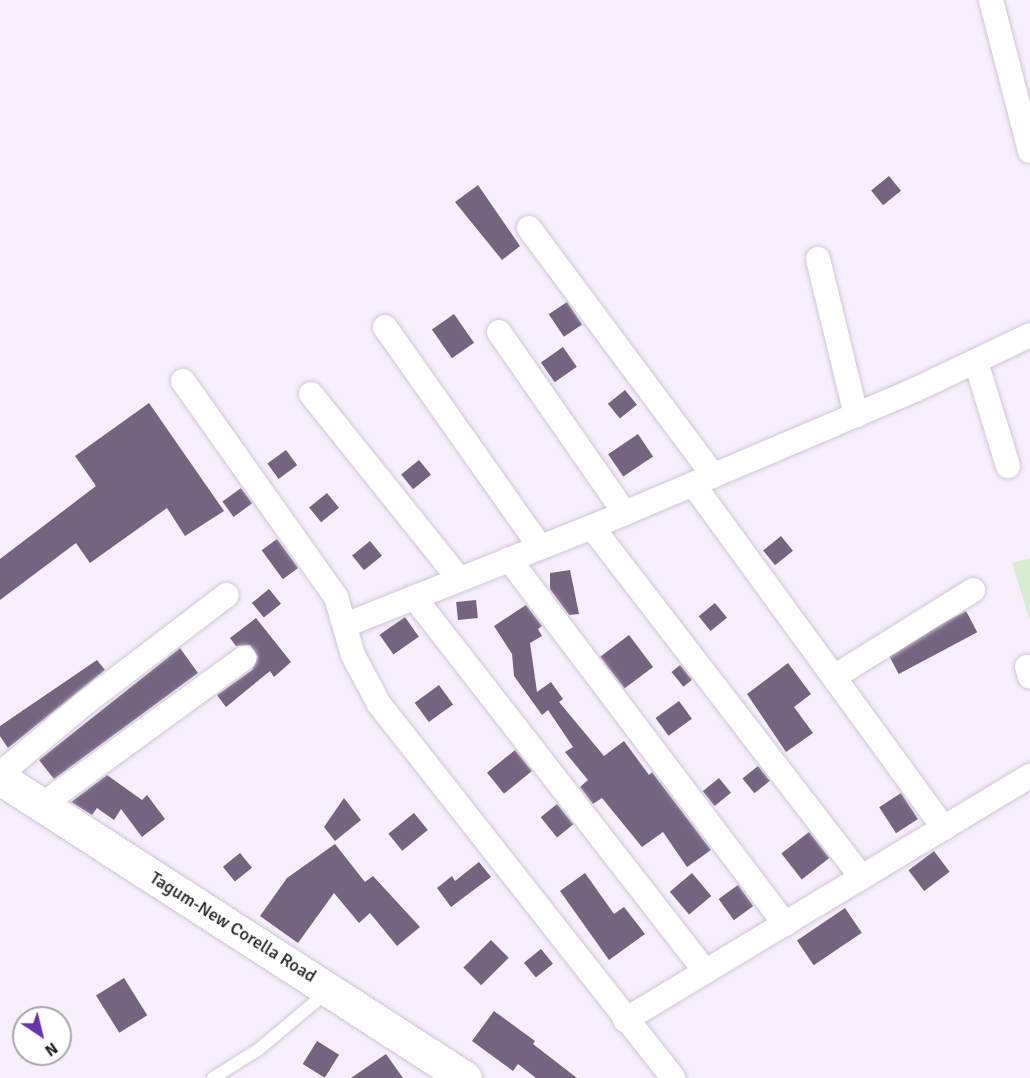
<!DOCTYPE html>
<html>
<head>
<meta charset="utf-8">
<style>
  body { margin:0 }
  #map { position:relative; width:1030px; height:1078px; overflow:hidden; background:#f8effe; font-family:Signika,sans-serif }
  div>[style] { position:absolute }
  .green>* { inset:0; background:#d9ecd0 }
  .building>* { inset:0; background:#75647f; transform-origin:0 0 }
  .roads { filter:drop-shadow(0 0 2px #d0c7d5) drop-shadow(0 0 2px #d0c7d5) }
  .service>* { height:12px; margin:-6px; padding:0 6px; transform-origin:6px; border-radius:6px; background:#fff }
  .minor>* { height:24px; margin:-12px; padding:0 12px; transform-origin:12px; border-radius:12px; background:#fff }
  .secondary>* { height:33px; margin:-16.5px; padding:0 16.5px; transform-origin:16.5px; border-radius:16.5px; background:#fff }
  span { translate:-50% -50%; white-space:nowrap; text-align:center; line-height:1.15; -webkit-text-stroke:6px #fff; paint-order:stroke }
  .street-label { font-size:18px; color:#242126 }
  .north { position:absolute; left:12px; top:1006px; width:60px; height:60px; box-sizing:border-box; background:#fff; border:2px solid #a7a6a8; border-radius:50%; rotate:145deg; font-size:16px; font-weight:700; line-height:24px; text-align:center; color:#242126 }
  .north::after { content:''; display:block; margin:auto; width:21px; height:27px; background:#6634ab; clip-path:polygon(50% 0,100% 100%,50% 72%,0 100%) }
</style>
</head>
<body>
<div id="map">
  <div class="green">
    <div style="clip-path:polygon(1030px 558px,1030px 621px,1012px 563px)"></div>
  </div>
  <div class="building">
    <div style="left:889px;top:176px;width:19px;height:23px;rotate:51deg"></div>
    <div style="clip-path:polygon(478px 185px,520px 246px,502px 260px,455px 202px)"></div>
    <div style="left:567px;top:302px;width:27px;height:22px;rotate:56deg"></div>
    <div style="left:454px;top:314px;width:35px;height:27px;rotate:55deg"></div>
    <div style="left:563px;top:347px;width:24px;height:27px;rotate:55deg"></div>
    <div style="left:625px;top:390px;width:19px;height:22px;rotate:51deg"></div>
    <div style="clip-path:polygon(149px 403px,224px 511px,185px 536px,167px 508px,90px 563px,76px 543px,0 600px,0 559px,96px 486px,75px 456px)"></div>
    <div style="left:638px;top:434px;width:27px;height:36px;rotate:56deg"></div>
    <div style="left:286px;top:450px;width:19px;height:23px;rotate:54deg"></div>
    <div style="left:419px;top:460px;width:19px;height:23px;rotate:51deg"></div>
    <div style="left:241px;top:488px;width:19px;height:23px;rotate:54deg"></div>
    <div style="left:327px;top:493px;width:19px;height:23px;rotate:51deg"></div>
    <div style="left:781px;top:536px;width:19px;height:23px;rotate:51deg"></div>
    <div style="left:277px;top:539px;width:36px;height:19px;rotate:54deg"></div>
    <div style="left:370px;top:541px;width:19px;height:23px;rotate:51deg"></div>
    <div style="clip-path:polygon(570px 570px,579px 614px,569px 615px,550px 589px,550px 573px)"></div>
    <div style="left:269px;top:589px;width:19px;height:22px;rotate:51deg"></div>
    <div style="left:476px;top:600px;width:18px;height:20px;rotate:84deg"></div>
    <div style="left:715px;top:603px;width:19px;height:21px;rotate:51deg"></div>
    <div style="clip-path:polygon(526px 605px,542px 626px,538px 629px,542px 636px,530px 643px,537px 692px,551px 682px,563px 699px,559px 702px,604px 756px,624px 741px,649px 775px,652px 772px,711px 850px,687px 867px,663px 832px,642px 847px,602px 798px,593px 804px,580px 787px,588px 780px,565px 752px,573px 747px,548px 710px,542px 715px,514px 676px,512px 654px,494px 626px)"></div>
    <div style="left:966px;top:611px;width:24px;height:89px;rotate:62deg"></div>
    <div style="left:405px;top:617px;width:24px;height:31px;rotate:55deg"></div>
    <div style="clip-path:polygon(256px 618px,291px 662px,274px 677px,270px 671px,226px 707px,217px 695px,252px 670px,258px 657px,250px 645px,236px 646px,230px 638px)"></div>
    <div style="left:629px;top:635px;width:40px;height:36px;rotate:53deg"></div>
    <div style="clip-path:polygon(180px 648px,198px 673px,54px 779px,39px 760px)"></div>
    <div style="clip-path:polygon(97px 660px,105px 670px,8px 748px,0 736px,0 726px)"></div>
    <div style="clip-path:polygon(788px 663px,811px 694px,794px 707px,813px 733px,786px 752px,747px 694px)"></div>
    <div style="left:680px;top:665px;width:19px;height:11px;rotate:51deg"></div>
    <div style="left:439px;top:685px;width:24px;height:30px;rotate:54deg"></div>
    <div style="left:679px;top:701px;width:22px;height:29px;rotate:54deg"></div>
    <div style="left:515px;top:750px;width:27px;height:36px;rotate:51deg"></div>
    <div style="left:758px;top:766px;width:19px;height:20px;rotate:51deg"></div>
    <div style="clip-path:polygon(107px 775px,142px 800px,147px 795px,165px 819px,142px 837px,121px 809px,114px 820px,97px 808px,92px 815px,71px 802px)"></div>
    <div style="left:719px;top:778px;width:19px;height:21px;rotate:51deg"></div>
    <div style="left:901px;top:793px;width:31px;height:26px;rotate:57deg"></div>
    <div style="clip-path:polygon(344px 798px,361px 820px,335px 841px,324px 827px)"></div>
    <div style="left:557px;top:804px;width:26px;height:21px;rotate:51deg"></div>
    <div style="left:414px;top:813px;width:22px;height:33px;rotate:51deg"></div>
    <div style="left:809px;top:832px;width:33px;height:35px;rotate:52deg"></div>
    <div style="clip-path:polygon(335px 844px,365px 882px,373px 876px,420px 927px,397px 946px,370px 913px,359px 923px,334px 893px,298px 943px,260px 916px,287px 878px)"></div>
    <div style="left:934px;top:851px;width:26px;height:32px;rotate:53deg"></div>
    <div style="left:240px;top:853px;width:19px;height:22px;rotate:51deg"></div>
    <div style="clip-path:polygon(479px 862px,491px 877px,451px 907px,437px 888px,452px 876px,455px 881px)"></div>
    <div style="clip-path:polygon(585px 873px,614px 914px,624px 907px,645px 934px,609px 960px,560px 891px)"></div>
    <div style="left:692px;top:873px;width:30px;height:29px;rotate:50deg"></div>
    <div style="left:738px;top:885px;width:26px;height:24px;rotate:54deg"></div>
    <div style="left:845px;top:908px;width:30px;height:58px;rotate:56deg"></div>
    <div style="left:491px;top:940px;width:25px;height:39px;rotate:45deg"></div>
    <div style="left:541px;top:949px;width:19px;height:22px;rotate:51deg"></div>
    <div style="left:124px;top:978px;width:44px;height:33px;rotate:58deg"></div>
    <div style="clip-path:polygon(494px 1011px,535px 1041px,533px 1044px,577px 1078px,536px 1078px,518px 1064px,513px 1071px,472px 1041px)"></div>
    <div style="left:317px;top:1041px;width:26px;height:27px;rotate:32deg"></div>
    <div style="clip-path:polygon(386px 1054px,403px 1078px,351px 1078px)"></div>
  </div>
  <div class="roads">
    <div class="service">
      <div style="left:213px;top:1078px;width:54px;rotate:-32.2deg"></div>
      <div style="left:259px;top:1049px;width:89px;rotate:-40deg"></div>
    </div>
    <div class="minor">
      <div style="left:991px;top:0;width:156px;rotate:75.5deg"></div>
      <div style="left:529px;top:228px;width:308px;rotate:53.3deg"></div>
      <div style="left:818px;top:259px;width:161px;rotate:76.3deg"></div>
      <div style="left:385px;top:327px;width:269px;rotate:54.8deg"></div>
      <div style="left:499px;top:332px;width:221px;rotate:55.2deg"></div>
      <div style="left:976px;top:362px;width:109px;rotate:72.9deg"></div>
      <div style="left:183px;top:381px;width:265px;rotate:54.7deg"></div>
      <div style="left:336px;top:597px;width:60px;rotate:73.7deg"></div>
      <div style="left:353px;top:655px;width:55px;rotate:62deg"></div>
      <div style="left:379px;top:704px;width:476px;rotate:51.8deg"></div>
      <div style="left:311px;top:394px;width:237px;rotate:51.3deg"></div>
      <div style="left:693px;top:484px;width:426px;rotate:53.9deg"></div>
      <div style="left:592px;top:527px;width:442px;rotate:52.4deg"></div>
      <div style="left:509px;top:559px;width:458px;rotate:52.9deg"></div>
      <div style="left:414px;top:597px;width:474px;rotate:52.1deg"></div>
      <div style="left:348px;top:624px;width:263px;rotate:-21.7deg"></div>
      <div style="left:592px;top:527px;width:353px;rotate:-23deg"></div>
      <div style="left:917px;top:389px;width:125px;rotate:-25.5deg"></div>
      <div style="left:1027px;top:667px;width:10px;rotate:73deg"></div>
      <div style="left:834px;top:677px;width:164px;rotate:-32deg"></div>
      <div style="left:0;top:774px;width:111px;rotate:-39.9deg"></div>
      <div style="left:85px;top:703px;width:178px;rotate:-37.3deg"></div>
      <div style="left:42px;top:805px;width:250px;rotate:-36deg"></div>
      <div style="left:625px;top:1020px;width:473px;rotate:-31.1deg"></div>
    </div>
    <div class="secondary">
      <div style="left:0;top:778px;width:553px;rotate:32.83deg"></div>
    </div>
  </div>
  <div class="street-label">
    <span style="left:233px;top:927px;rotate:32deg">Tagum-New Corella Road</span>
  </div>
  <div class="north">N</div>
</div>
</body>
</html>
